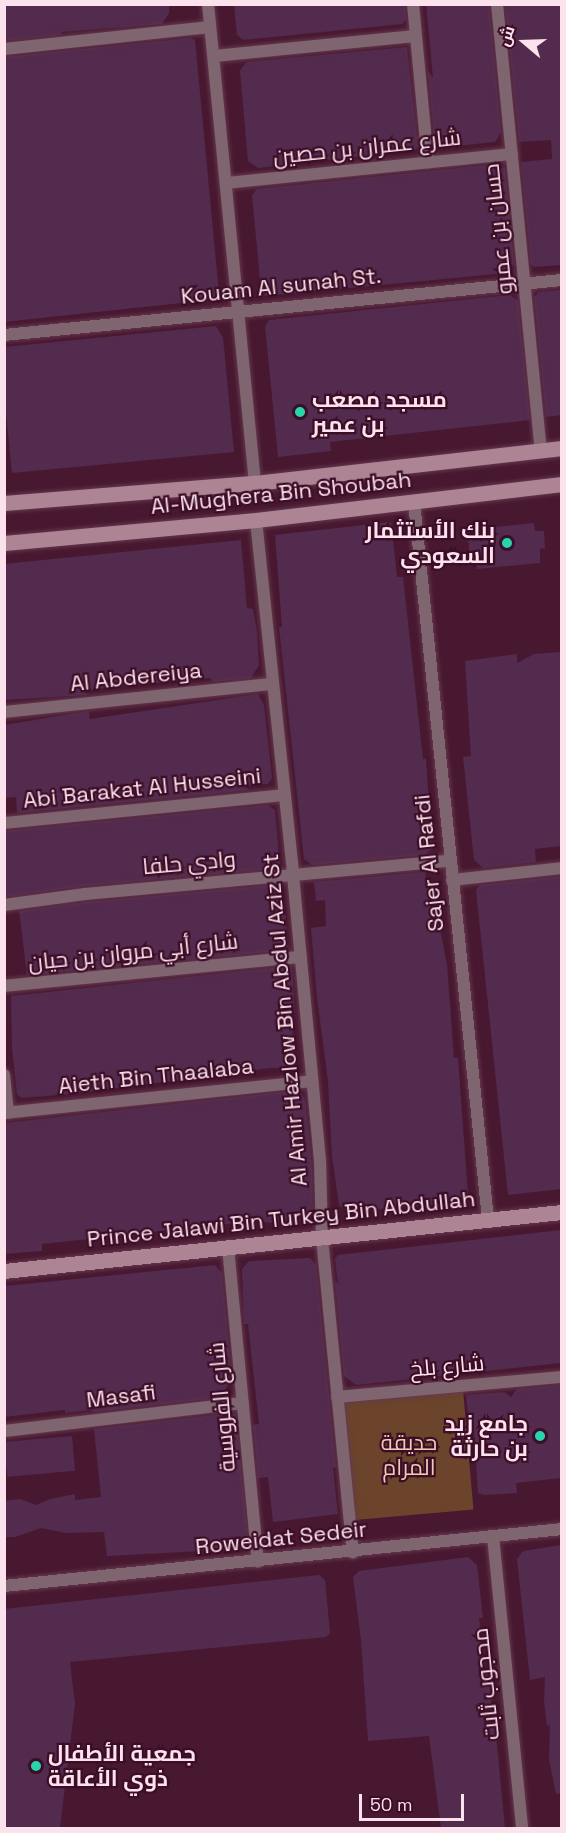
<!DOCTYPE html>
<html>
<head>
<meta charset="utf-8">
<style>
  body { margin:0 }
  #map { position:relative; width:566px; height:1833px; overflow:hidden; background:#481830; font-family:"Space Grotesk",Cairo,sans-serif }
  div>[style] { position:absolute }
  .green>* { inset:0; background:#6b442b; transform-origin:0 0 }
  .building>* { inset:0; background:#532b4e; transform-origin:0 0 }
  .roads { filter:drop-shadow(0 0 2px #65384e) drop-shadow(0 0 2px #65384e) }
  .street>* { height:12px; margin:-6px; padding:0 6px; transform-origin:6px; border-radius:6px; background:#7e656f }
  .secondary>* { height:15px; margin:-7.5px; padding:0 7.5px; transform-origin:7.5px; border-radius:7.5px; background:#ac8494 }
  .dots>* { width:16px; height:16px; translate:-50% -50%; box-sizing:border-box; border:3px solid #3c0d26; border-radius:50% }
  span { translate:-50% -50%; white-space:nowrap; text-align:center; line-height:1.15; -webkit-text-stroke:4.5px #3c0d26; paint-order:stroke }
  .street-label { font-size:22px; color:#fce2ec }
  .poi-label { font-size:22px; color:#fce2ec; font-weight:700 }
  .left { translate:0 -50%; text-align:left }
  .right { translate:-100% -50%; text-align:right }
  .park-label { font-size:22px; color:#f2cbb4 }
  .frame { position:absolute; inset:0; border:6px solid #fce2ec; pointer-events:none }
  .north { position:absolute; left:494px; top:12px; width:60px; height:60px; -webkit-text-stroke:4px #3c0d26; paint-order:stroke; rotate:289deg; font-size:16px; font-weight:700; line-height:24px; text-align:center; color:#fce2ec }
  .north::after { content:''; display:block; margin:auto; width:21px; height:27px; background:#fce2ec; clip-path:polygon(50% 0,100% 100%,50% 72%,0 100%) }
  .scale { position:absolute; left:359px; top:1794px; width:105px; height:27px; box-sizing:border-box; border:3px solid #fce2ec; border-top:0; padding-left:8px; font-size:18px; line-height:21px; white-space:nowrap; color:#fce2ec; -webkit-text-stroke:4px #3c0d26; paint-order:stroke }
</style>
</head>
<body>
<div id="map">
  <div class="green">
    <div style="left:463px;top:1390px;width:120px;height:122px;rotate:85deg"></div>
  </div>
  <div class="building">
    <div style="clip-path:polygon(4px 4px,169px 4px,169px 13px,162px 24px,61px 32px,61px 35px,4px 41px)"></div>
    <div style="clip-path:polygon(234px 4px,405px 4px,406px 19px,403px 24px,243px 40px,237px 35px)"></div>
    <div style="clip-path:polygon(426px 4px,489px 4px,501px 132px,495px 142px,447px 147px,434px 136px,428px 71px,433px 78px)"></div>
    <div style="clip-path:polygon(505px 4px,561px 4px,561px 265px,534px 267px,531px 264px,521px 162px,552px 159px,551px 140px,519px 142px)"></div>
    <div style="clip-path:polygon(190px 38px,195px 40px,219px 294px,210px 300px,4px 322px,4px 57px)"></div>
    <div style="clip-path:polygon(407px 47px,418px 146px,415px 150px,258px 168px,248px 161px,240px 70px,247px 62px)"></div>
    <div style="clip-path:polygon(498px 164px,505px 168px,514px 264px,507px 273px,266px 296px,261px 291px,252px 195px,257px 189px)"></div>
    <div style="clip-path:polygon(561px 290px,561px 415px,546px 417px,534px 297px,539px 292px)"></div>
    <div style="clip-path:polygon(510px 295px,518px 301px,530px 420px,330px 442px,331px 451px,278px 457px,265px 326px,269px 320px)"></div>
    <div style="clip-path:polygon(216px 326px,223px 338px,234px 452px,12px 473px,4px 392px,4px 347px)"></div>
    <div style="clip-path:polygon(391px 522px,397px 577px,403px 577px,423px 759px,426px 759px,432px 849px,424px 855px,312px 865px,304px 859px,279px 627px,282px 627px,275px 535px)"></div>
    <div style="clip-path:polygon(534px 523px,535px 531px,544px 531px,545px 549px,540px 548px,540px 563px,477px 569px,477px 556px,470px 557px,468px 538px,477px 537px,477px 529px)"></div>
    <div style="clip-path:polygon(241px 540px,247px 608px,253px 609px,257px 631px,259px 665px,251px 678px,212px 682px,211px 678px,103px 688px,86px 691px,87px 695px,4px 700px,4px 564px)"></div>
    <div style="clip-path:polygon(561px 652px,561px 846px,535px 849px,536px 862px,483px 868px,474px 860px,463px 757px,471px 756px,465px 661px,517px 654px,517px 663px,534px 654px)"></div>
    <div style="clip-path:polygon(258px 694px,264px 705px,272px 778px,268px 784px,243px 786px,249px 790px,17px 813px,16px 797px,4px 798px,4px 725px,89px 711px,90px 719px)"></div>
    <div style="clip-path:polygon(268px 805px,275px 810px,280px 868px,84px 886px,4px 897px,4px 831px)"></div>
    <div style="clip-path:polygon(425px 872px,432px 917px,438px 919px,447px 965px,454px 1058px,458px 1058px,468px 1195px,460px 1202px,347px 1212px,339px 1205px,332px 1157px,328px 1081px,317px 998px,311px 928px,326px 926px,325px 900px,316px 901px,314px 882px)"></div>
    <div style="clip-path:polygon(561px 876px,561px 1189px,508px 1195px,476px 890px,480px 885px)"></div>
    <div style="clip-path:polygon(282px 884px,289px 950px,27px 975px,19px 911px,86px 902px)"></div>
    <div style="clip-path:polygon(292px 966px,295px 1013px,291px 1013px,295px 1068px,270px 1068px,71px 1094px,21px 1098px,17px 1094px,12px 1049px,11px 996px)"></div>
    <div style="clip-path:polygon(283px 1092px,301px 1093px,305px 1099px,312px 1166px,313px 1212px,309px 1215px,272px 1223px,257px 1221px,42px 1244px,42px 1251px,4px 1254px,4px 1123px)"></div>
    <div style="clip-path:polygon(561px 1230px,561px 1363px,356px 1385px,344px 1376px,335px 1281px,338px 1284px,335px 1259px,338px 1255px)"></div>
    <div style="clip-path:polygon(310px 1258px,316px 1264px,336px 1467px,333px 1468px,338px 1514px,273px 1522px,268px 1477px,258px 1478px,253px 1425px,259px 1424px,248px 1324px,244px 1324px,242px 1269px,249px 1261px)"></div>
    <div style="clip-path:polygon(215px 1265px,222px 1273px,232px 1381px,217px 1398px,93px 1412px,92px 1410px,65px 1413px,65px 1410px,4px 1417px,4px 1286px)"></div>
    <div style="clip-path:polygon(561px 1385px,561px 1478px,516px 1483px,517px 1493px,485px 1495px,478px 1493px,473px 1413px,468px 1414px,466px 1395px,504px 1392px,511px 1397px,517px 1389px)"></div>
    <div style="clip-path:polygon(232px 1413px,236px 1415px,248px 1539px,240px 1549px,107px 1556px,104px 1532px,66px 1533px,41px 1528px,15px 1537px,4px 1537px,4px 1501px,20px 1499px,36px 1505px,50px 1499px,75px 1494px,75px 1500px,101px 1497px,94px 1429px)"></div>
    <div style="left:72px;top:1436px;width:35px;height:68px;rotate:85deg"></div>
    <div style="clip-path:polygon(561px 1545px,561px 1793px,556px 1794px,549px 1759px,550px 1725px,547px 1726px,544px 1701px,545px 1677px,530px 1680px,517px 1559px,523px 1551px)"></div>
    <div style="clip-path:polygon(468px 1557px,477px 1565px,483px 1618px,479px 1618px,485px 1674px,490px 1673px,505px 1828px,441px 1828px,429px 1736px,368px 1741px,361px 1641px,353px 1577px,359px 1571px)"></div>
    <div style="clip-path:polygon(319px 1575px,325px 1580px,330px 1633px,326px 1637px,70px 1662px,75px 1704px,60px 1828px,4px 1828px,4px 1609px)"></div>
  </div>
  <div class="roads">
    <div class="street">
      <div style="left:208px;top:4px;width:481px;rotate:84.4deg"></div>
      <div style="left:413px;top:4px;width:159px;rotate:84.6deg"></div>
      <div style="left:497px;top:4px;width:448px;rotate:84.4deg"></div>
      <div style="left:4px;top:49px;width:207px;rotate:-6.1deg"></div>
      <div style="left:214px;top:56px;width:202px;rotate:-5.7deg"></div>
      <div style="left:226px;top:183px;width:287px;rotate:-5.8deg"></div>
      <div style="left:4px;top:335px;width:561px;rotate:-5.63deg"></div>
      <div style="left:414px;top:502px;width:721px;rotate:84.11deg"></div>
      <div style="left:256px;top:520px;width:357px;rotate:84deg"></div>
      <div style="left:293px;top:875px;width:286px;rotate:84.6deg"></div>
      <div style="left:320px;top:1160px;width:78px;rotate:88.5deg"></div>
      <div style="left:322px;top:1238px;width:316px;rotate:84.4deg"></div>
      <div style="left:4px;top:712px;width:269px;rotate:-6deg"></div>
      <div style="left:4px;top:823px;width:282px;rotate:-5.7deg"></div>
      <div style="left:452px;top:880px;width:111px;rotate:-6.2deg"></div>
      <div style="left:4px;top:905px;width:82px;rotate:-7.7deg"></div>
      <div style="left:85px;top:894px;width:366px;rotate:-5.2deg"></div>
      <div style="left:4px;top:986px;width:298px;rotate:-5.6deg"></div>
      <div style="left:4px;top:1075px;width:38px;rotate:84deg"></div>
      <div style="left:4px;top:1113px;width:310px;rotate:-5.9deg"></div>
      <div style="left:228px;top:1247px;width:316px;rotate:84.6deg"></div>
      <div style="left:337px;top:1397px;width:226px;rotate:-5.1deg"></div>
      <div style="left:4px;top:1431px;width:240px;rotate:-6.7deg"></div>
      <div style="left:493px;top:1536px;width:293px;rotate:84.3deg"></div>
      <div style="left:4px;top:1586px;width:561px;rotate:-5.83deg"></div>
    </div>
    <div class="secondary">
      <div style="left:4px;top:503px;width:252px;rotate:-4.6deg"></div>
      <div style="left:255px;top:483px;width:309px;rotate:-6.5deg"></div>
      <div style="left:4px;top:543px;width:253px;rotate:-5.2deg"></div>
      <div style="left:256px;top:520px;width:308px;rotate:-6.7deg"></div>
      <div style="left:4px;top:1271px;width:561px;rotate:-6.04deg"></div>
    </div>
  </div>
  <div class="dots">
    <div style="left:300px;top:412px;background:#27d5ad"></div>
    <div style="left:507px;top:543px;background:#27d5ad"></div>
    <div style="left:540px;top:1436px;background:#27d5ad"></div>
    <div style="left:36px;top:1766px;background:#27d5ad"></div>
  </div>
  <div class="street-label">
    <span style="left:367px;top:147px;rotate:-6deg">شارع عمران بن حصين</span>
    <span style="left:498px;top:229px;rotate:-96deg">حسان بن عمرو</span>
    <span style="left:281px;top:286px;rotate:-6deg">Kouam Al sunah St.</span>
    <span style="left:281px;top:493px;rotate:-6deg">Al-Mughera Bin Shoubah</span>
    <span style="left:136px;top:677px;rotate:-6deg">Al Abdereiya</span>
    <span style="left:142px;top:788px;rotate:-6deg">Abi Barakat Al Husseini</span>
    <span style="left:189px;top:863px;rotate:-5deg">وادي حلفا</span>
    <span style="left:429px;top:863px;rotate:-96deg">Sajer Al Rafdi</span>
    <span style="left:133px;top:952px;rotate:-6deg">شارع أبي مروان بن حيان</span>
    <span style="left:285px;top:1020px;rotate:-95deg">Al Amir Hazlow Bin Abdul Aziz St</span>
    <span style="left:156px;top:1076px;rotate:-6deg">Aieth Bin Thaalaba</span>
    <span style="left:281px;top:1219px;rotate:-6deg">Prince Jalawi Bin Turkey Bin Abdullah</span>
    <span style="left:447px;top:1366px;rotate:-5deg">شارع بلخ</span>
    <span style="left:121px;top:1396px;rotate:-7deg">Masafi</span>
    <span style="left:222px;top:1407px;rotate:-95deg">شارع الفروسية</span>
    <span style="left:281px;top:1538px;rotate:-6deg">Roweidat Sedeir</span>
    <span style="left:486px;top:1684px;rotate:-96deg">محجوب ثابت</span>
  </div>
  <div class="poi-label">
    <span class="left" style="left:312px;top:412px">مسجد مصعب<br>بن عمير</span>
    <span class="right" style="left:495px;top:543px">بنك الأستثمار<br>السعودي</span>
    <span class="right" style="left:528px;top:1436px">جامع زيد<br>بن حارثة</span>
    <span class="left" style="left:48px;top:1766px">جمعية الأطفال<br>ذوي الأعاقة</span>
  </div>
  <div class="park-label">
    <span style="left:409px;top:1455px">حديقة<br>المرام</span>
  </div>
  <div class="frame"></div>
  <div class="north">ش</div>
  <div class="scale">50 m</div>
</div>
</body>
</html>
